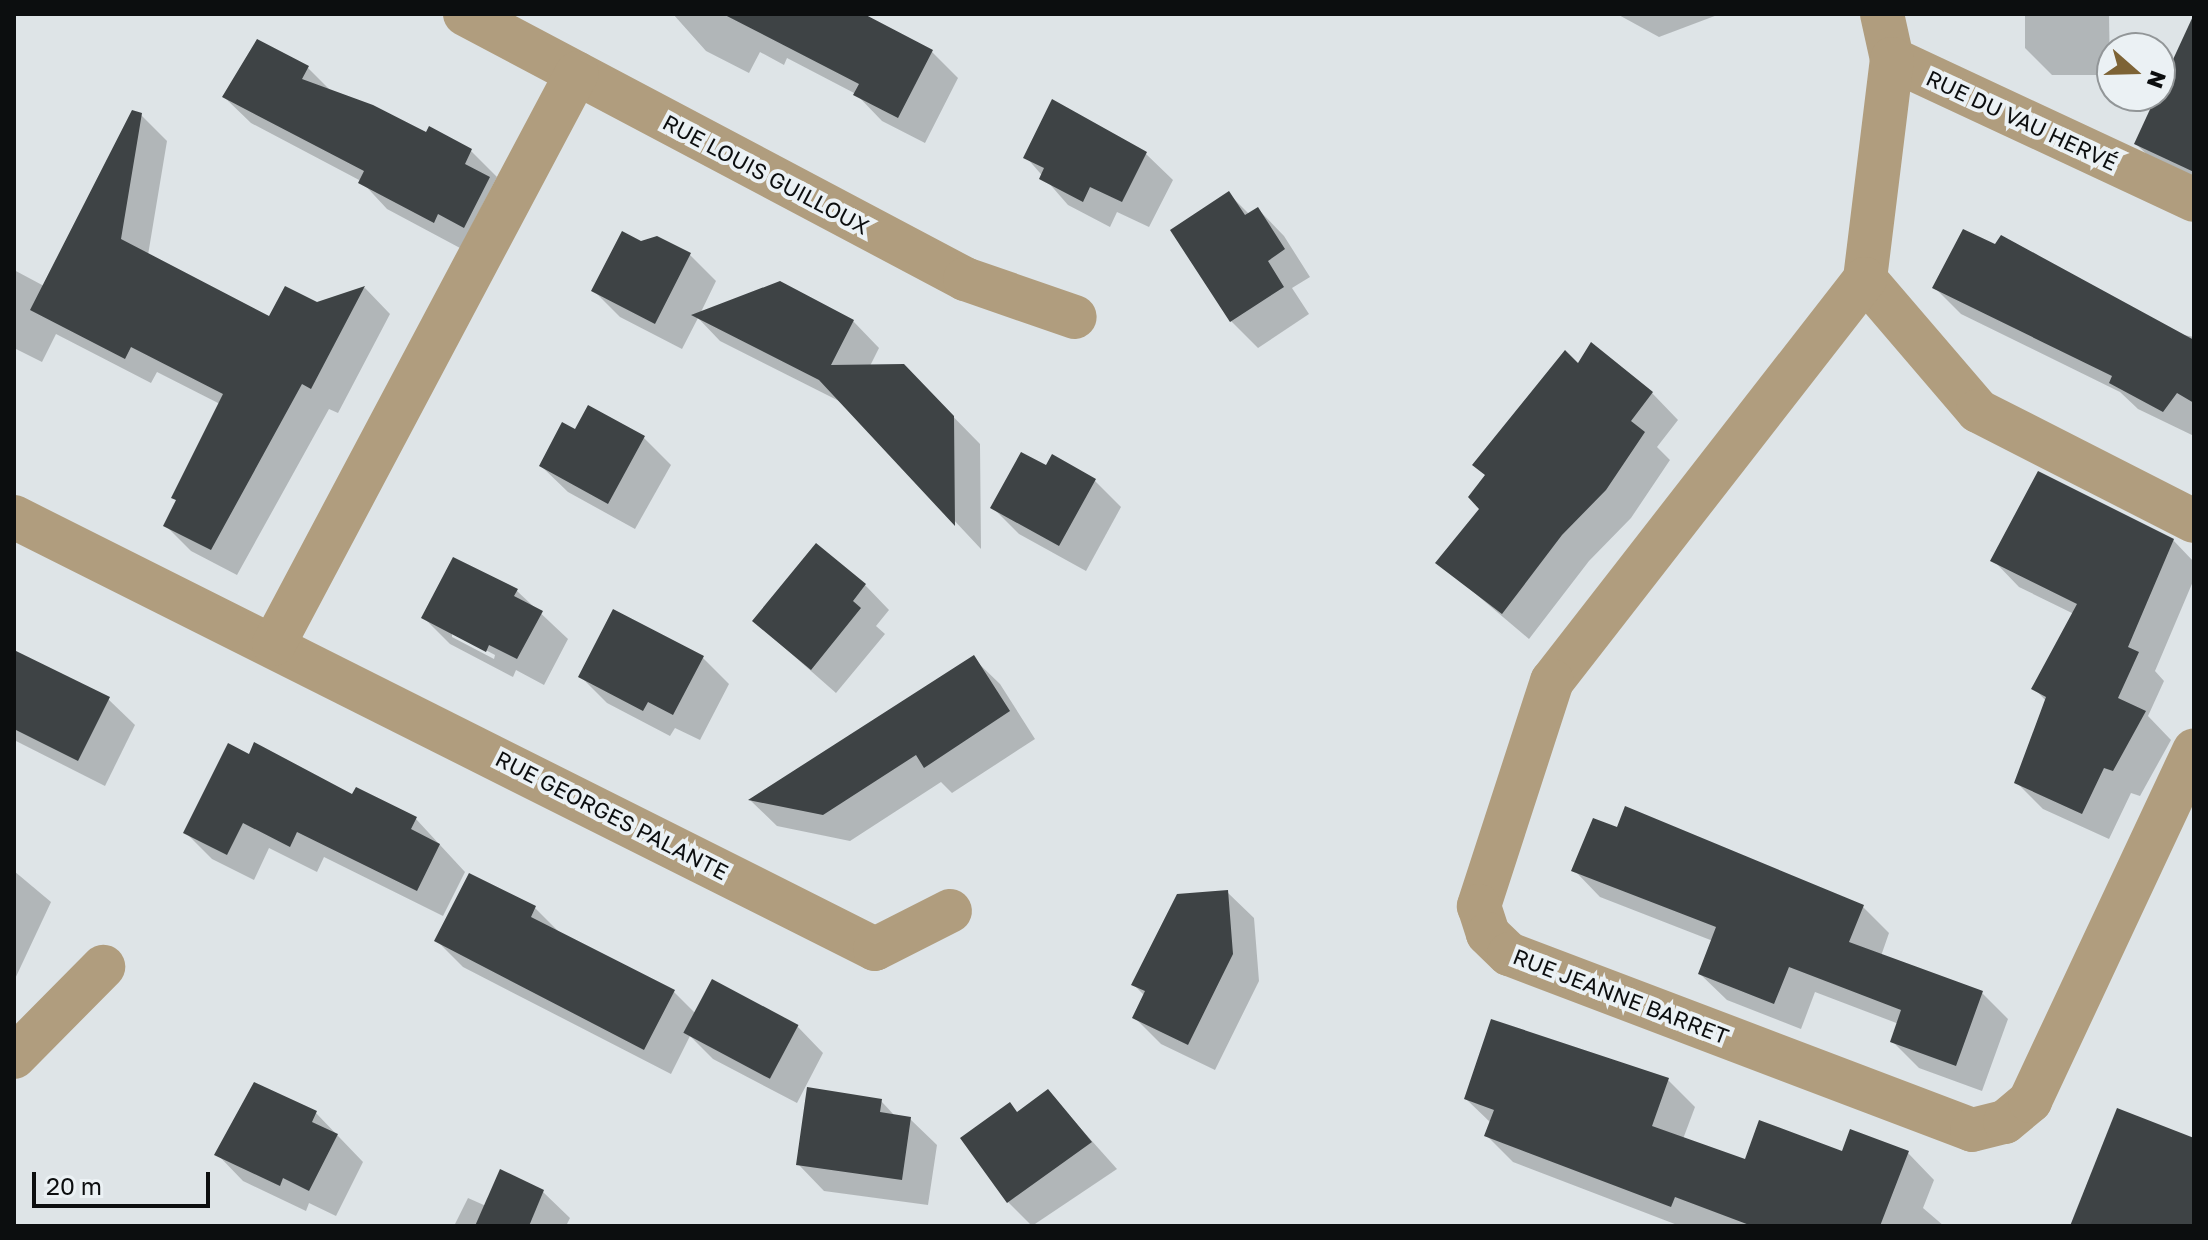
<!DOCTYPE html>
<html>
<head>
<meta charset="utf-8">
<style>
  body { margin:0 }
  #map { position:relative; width:2208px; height:1240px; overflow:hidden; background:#dee4e7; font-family:"Golos Text",sans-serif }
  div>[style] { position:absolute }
  .shadow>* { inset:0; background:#0003 }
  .building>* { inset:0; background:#3e4345; transform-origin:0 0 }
  .minor>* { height:44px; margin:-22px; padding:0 22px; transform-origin:22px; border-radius:22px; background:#b09d7e }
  span { translate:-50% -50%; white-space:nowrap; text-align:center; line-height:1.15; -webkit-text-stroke:8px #ebf1f4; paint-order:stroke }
  .street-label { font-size:22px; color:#0c0e0f }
  .frame { position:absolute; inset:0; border:16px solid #0c0e0f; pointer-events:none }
  .north { position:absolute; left:2096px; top:32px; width:80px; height:80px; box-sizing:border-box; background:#ebf1f4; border:2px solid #929698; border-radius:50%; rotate:110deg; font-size:22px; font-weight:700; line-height:32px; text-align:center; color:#0c0e0f }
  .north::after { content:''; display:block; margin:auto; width:28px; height:36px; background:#7d6335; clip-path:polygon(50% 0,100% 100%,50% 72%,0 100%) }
  .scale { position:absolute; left:32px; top:1172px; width:178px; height:36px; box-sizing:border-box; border:4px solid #0c0e0f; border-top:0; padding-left:10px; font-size:24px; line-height:28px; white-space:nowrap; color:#0c0e0f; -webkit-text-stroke:6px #ebf1f4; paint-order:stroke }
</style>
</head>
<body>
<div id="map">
  <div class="shadow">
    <div style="clip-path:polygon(673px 14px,860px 14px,932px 52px,958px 78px,925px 143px,882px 121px,856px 94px,787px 58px,784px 65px,760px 52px,749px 73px,706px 51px)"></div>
    <div style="clip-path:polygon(1617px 14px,1720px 14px,1659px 37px)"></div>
    <div style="clip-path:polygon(2025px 14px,2109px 14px,2110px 75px,2052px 75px,2025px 48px)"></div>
    <div style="clip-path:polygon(308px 68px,333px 93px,471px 151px,497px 177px,460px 248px,387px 209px,361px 181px,251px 123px,224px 97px)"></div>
    <div style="clip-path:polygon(2194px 80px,2194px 185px,2163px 170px,2136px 144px)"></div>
    <div style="clip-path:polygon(141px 115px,167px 141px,148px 255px,270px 319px,365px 288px,390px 314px,338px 413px,329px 409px,237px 575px,191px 551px,165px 525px,178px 502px,173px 497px,220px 404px,157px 372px,151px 383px,56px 334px,42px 362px,14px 348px,14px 270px,44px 286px)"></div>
    <div style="clip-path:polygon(1146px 154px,1173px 180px,1149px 227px,1117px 212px,1110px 227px,1068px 205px,1026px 157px)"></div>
    <div style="clip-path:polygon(1229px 194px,1250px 215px,1258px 209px,1284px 236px,1310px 277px,1292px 288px,1309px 314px,1258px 348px,1231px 321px)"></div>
    <div style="clip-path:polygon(641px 243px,690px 255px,716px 281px,700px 314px,853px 321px,879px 348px,870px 366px,930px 393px,980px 444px,981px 549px,845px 404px,720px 341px,698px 318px,682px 349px,620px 317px,593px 290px)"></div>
    <div style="clip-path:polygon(1934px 287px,2194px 337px,2194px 436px,2138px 409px,2120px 392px,1961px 314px)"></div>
    <div style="clip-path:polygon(1579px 366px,1652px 393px,1678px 420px,1657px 447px,1670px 460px,1631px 518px,1589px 561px,1529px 639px,1438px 562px,1482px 509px)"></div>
    <div style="clip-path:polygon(589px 408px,644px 438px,671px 465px,635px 529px,568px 492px,541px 466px,576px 432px)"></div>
    <div style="clip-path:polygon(1047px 468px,1094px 480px,1121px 507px,1086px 571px,1019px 534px,993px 508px)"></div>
    <div style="clip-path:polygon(2173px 540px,2194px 562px,2194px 579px,2155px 671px,2164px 681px,2148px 716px,2171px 740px,2140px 796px,2131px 793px,2109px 839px,2043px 809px,2016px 782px,2046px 701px,2034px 688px,2074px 614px,2019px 587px,1993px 560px)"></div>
    <div style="clip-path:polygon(evenodd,454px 559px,517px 591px,568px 639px,544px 685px,516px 670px,513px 677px,450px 644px,424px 618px,454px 559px,452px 632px,495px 655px,494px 659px,452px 637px,452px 632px)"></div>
    <div style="clip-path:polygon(865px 585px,889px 610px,876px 626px,885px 634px,836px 693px,754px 621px)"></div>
    <div style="clip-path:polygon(14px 652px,108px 699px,135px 725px,105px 786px,14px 740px)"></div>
    <div style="clip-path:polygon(703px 658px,729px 684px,700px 740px,675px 728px,670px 736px,607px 703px,581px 677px)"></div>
    <div style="clip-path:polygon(973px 658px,1000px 684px,1035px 739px,952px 793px,941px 782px,850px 841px,777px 826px,751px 801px)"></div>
    <div style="clip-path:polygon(353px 797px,416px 819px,465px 872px,443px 916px,324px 857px,317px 872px,269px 848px,254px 880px,212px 859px,185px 832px)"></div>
    <div style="clip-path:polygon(1618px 830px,1863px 907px,1889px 933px,1881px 956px,1982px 993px,2008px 1019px,1982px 1091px,1919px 1068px,1892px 1041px,1899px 1024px,1815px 992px,1801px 1029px,1727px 1000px,1700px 974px,1713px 941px,1600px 897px,1574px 870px)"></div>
    <div style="clip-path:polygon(14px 871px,51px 902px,14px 981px)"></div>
    <div style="clip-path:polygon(1227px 892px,1254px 918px,1259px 981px,1215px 1070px,1161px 1044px,1134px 1017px,1145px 996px,1134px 985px)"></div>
    <div style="clip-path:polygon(535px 908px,562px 935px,674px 992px,696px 1014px,797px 1026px,823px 1053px,797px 1103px,713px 1059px,690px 1036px,671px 1074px,463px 967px,437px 941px)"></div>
    <div style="clip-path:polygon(1492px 1022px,1668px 1080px,1695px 1107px,1683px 1139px,1746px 1162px,1908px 1153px,1934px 1180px,1923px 1208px,1944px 1226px,1680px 1226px,1513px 1162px,1487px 1136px,1491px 1123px,1466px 1099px)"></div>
    <div style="clip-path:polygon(1048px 1092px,1117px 1169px,1032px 1226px,1008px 1202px,1018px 1113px)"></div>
    <div style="clip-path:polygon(881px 1101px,896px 1117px,910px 1119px,937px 1145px,928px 1205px,824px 1191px,798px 1164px)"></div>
    <div style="clip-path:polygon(316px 1113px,363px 1162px,336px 1216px,309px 1203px,306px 1211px,243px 1181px,217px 1154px)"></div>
    <div style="clip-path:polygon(501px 1172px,543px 1192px,570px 1218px,566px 1226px,454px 1226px,468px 1198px,486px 1206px)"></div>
  </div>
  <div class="building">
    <div style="clip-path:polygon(723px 14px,864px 14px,933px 50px,898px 118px,853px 95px,859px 84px)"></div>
    <div style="clip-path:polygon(2194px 14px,2194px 172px,2134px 144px)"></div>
    <div style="clip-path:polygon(257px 39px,309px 66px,302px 79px,373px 105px,426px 132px,429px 126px,472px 149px,465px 164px,490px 177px,464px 228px,438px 214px,434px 223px,358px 183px,364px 171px,222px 97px)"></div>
    <div style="clip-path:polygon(1052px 99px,1147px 152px,1122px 202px,1090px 187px,1083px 202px,1039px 179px,1044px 168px,1023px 158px)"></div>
    <div style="clip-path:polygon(132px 110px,142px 113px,121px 239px,269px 316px,285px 286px,317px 302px,365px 286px,311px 389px,302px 384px,211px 550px,163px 526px,176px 500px,171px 498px,223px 394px,131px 347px,125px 359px,30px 310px)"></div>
    <div style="clip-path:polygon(1229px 191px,1245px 215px,1258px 207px,1285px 249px,1268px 261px,1284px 287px,1230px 322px,1170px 230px)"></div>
    <div style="clip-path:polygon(1963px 229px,1995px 244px,2001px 235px,2194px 340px,2194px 403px,2177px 393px,2163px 412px,2109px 383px,2112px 376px,1932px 288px)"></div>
    <div style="clip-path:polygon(622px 231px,641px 241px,657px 236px,691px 253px,655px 324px,591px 291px)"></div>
    <div style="clip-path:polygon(780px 281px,854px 320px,831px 365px,904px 364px,954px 416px,955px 526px,819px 380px,691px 315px)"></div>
    <div style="clip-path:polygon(1591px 342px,1653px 392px,1631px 421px,1645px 432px,1606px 490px,1562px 535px,1502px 614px,1435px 563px,1479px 509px,1468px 497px,1485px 475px,1472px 465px,1565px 350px,1578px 363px)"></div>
    <div style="clip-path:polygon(588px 405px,645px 436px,608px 504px,539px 466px,562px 422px,575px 429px)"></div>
    <div style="clip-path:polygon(1021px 452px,1046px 465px,1052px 454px,1096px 479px,1059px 546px,990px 508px)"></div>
    <div style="clip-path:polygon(2038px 471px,2174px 539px,2128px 647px,2139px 652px,2118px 698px,2146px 711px,2113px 771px,2104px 768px,2082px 814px,2014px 783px,2046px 697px,2031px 689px,2077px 604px,1990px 561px)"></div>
    <div style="clip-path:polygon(816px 543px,866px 584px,853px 601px,861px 608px,811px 670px,752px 621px)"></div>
    <div style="clip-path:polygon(453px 557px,518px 589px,514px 596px,543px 611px,517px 659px,489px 645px,486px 652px,421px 618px)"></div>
    <div style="clip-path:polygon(613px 609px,704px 656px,673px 715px,648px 702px,643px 711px,578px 677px)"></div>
    <div style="clip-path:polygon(14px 650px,110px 697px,78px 761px,14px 729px)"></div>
    <div style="clip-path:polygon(974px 655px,1010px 711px,924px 768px,916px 755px,823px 815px,748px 800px)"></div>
    <div style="clip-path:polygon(254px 742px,352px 794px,356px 787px,417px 817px,411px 829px,440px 844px,417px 891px,297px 832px,290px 847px,243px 823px,227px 855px,183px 833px,228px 743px,249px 754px)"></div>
    <div style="clip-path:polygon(1625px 806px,1864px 905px,1849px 942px,1983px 991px,1956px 1066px,1890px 1042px,1901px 1010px,1789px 967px,1774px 1004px,1698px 974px,1716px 927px,1571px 871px,1593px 818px,1617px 827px)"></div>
    <div style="clip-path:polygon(469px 873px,536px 906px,531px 917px,675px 990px,644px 1050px,434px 941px)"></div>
    <div style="clip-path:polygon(1228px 890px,1233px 954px,1188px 1045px,1132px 1018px,1145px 991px,1131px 985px,1177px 894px)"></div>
    <div style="left:712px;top:979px;width:98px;height:61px;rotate:28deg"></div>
    <div style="clip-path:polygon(1491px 1019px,1669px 1078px,1652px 1126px,1745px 1159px,1759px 1120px,1842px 1151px,1850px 1129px,1909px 1151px,1880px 1226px,1752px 1226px,1675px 1197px,1671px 1207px,1484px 1136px,1494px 1110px,1464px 1099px)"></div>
    <div style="clip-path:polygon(254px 1082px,317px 1111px,312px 1122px,338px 1134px,309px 1191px,283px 1178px,280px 1186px,214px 1155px)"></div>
    <div style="clip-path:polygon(807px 1087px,882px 1099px,880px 1112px,911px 1117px,902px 1180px,796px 1165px)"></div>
    <div style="clip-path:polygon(1048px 1089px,1092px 1142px,1007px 1203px,960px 1138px,1010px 1102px,1017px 1112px)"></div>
    <div style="clip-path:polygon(2117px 1108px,2194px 1138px,2194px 1226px,2070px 1226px)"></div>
    <div style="clip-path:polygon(500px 1169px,544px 1190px,529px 1226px,475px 1226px)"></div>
  </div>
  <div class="minor">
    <div style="left:465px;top:14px;width:566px;rotate:27.92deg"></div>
    <div style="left:965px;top:279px;width:116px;rotate:19.1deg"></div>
    <div style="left:1882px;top:14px;width:46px;rotate:77.5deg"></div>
    <div style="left:1892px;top:59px;width:333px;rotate:25deg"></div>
    <div style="left:1892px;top:59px;width:222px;rotate:97deg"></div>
    <div style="left:1865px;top:279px;width:174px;rotate:49.4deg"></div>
    <div style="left:1978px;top:411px;width:242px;rotate:27deg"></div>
    <div style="left:1865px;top:279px;width:509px;rotate:127.9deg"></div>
    <div style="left:1552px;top:681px;width:237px;rotate:108deg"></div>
    <div style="left:1479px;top:906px;width:29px;rotate:72deg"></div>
    <div style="left:1488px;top:934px;width:29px;rotate:44deg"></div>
    <div style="left:1509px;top:954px;width:495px;rotate:20.8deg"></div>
    <div style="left:1972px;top:1130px;width:34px;rotate:-14deg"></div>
    <div style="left:2005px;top:1122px;width:33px;rotate:-40deg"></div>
    <div style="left:2030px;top:1101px;width:387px;rotate:-64.9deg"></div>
    <div style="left:14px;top:517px;width:963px;rotate:26.64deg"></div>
    <div style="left:875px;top:949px;width:84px;rotate:-26.9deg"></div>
    <div style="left:274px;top:644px;width:646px;rotate:-62.05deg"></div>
    <div style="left:14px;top:1057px;width:127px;rotate:-45.3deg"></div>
  </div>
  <div class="street-label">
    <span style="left:2022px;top:120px;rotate:25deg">RUE DU VAU HERVÉ</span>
    <span style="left:766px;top:174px;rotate:28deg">RUE LOUIS GUILLOUX</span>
    <span style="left:612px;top:815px;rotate:27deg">RUE GEORGES PALANTE</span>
    <span style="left:1621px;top:996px;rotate:21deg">RUE JEANNE BARRET</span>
  </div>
  <div class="frame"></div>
  <div class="north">N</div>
  <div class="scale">20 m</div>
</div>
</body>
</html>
